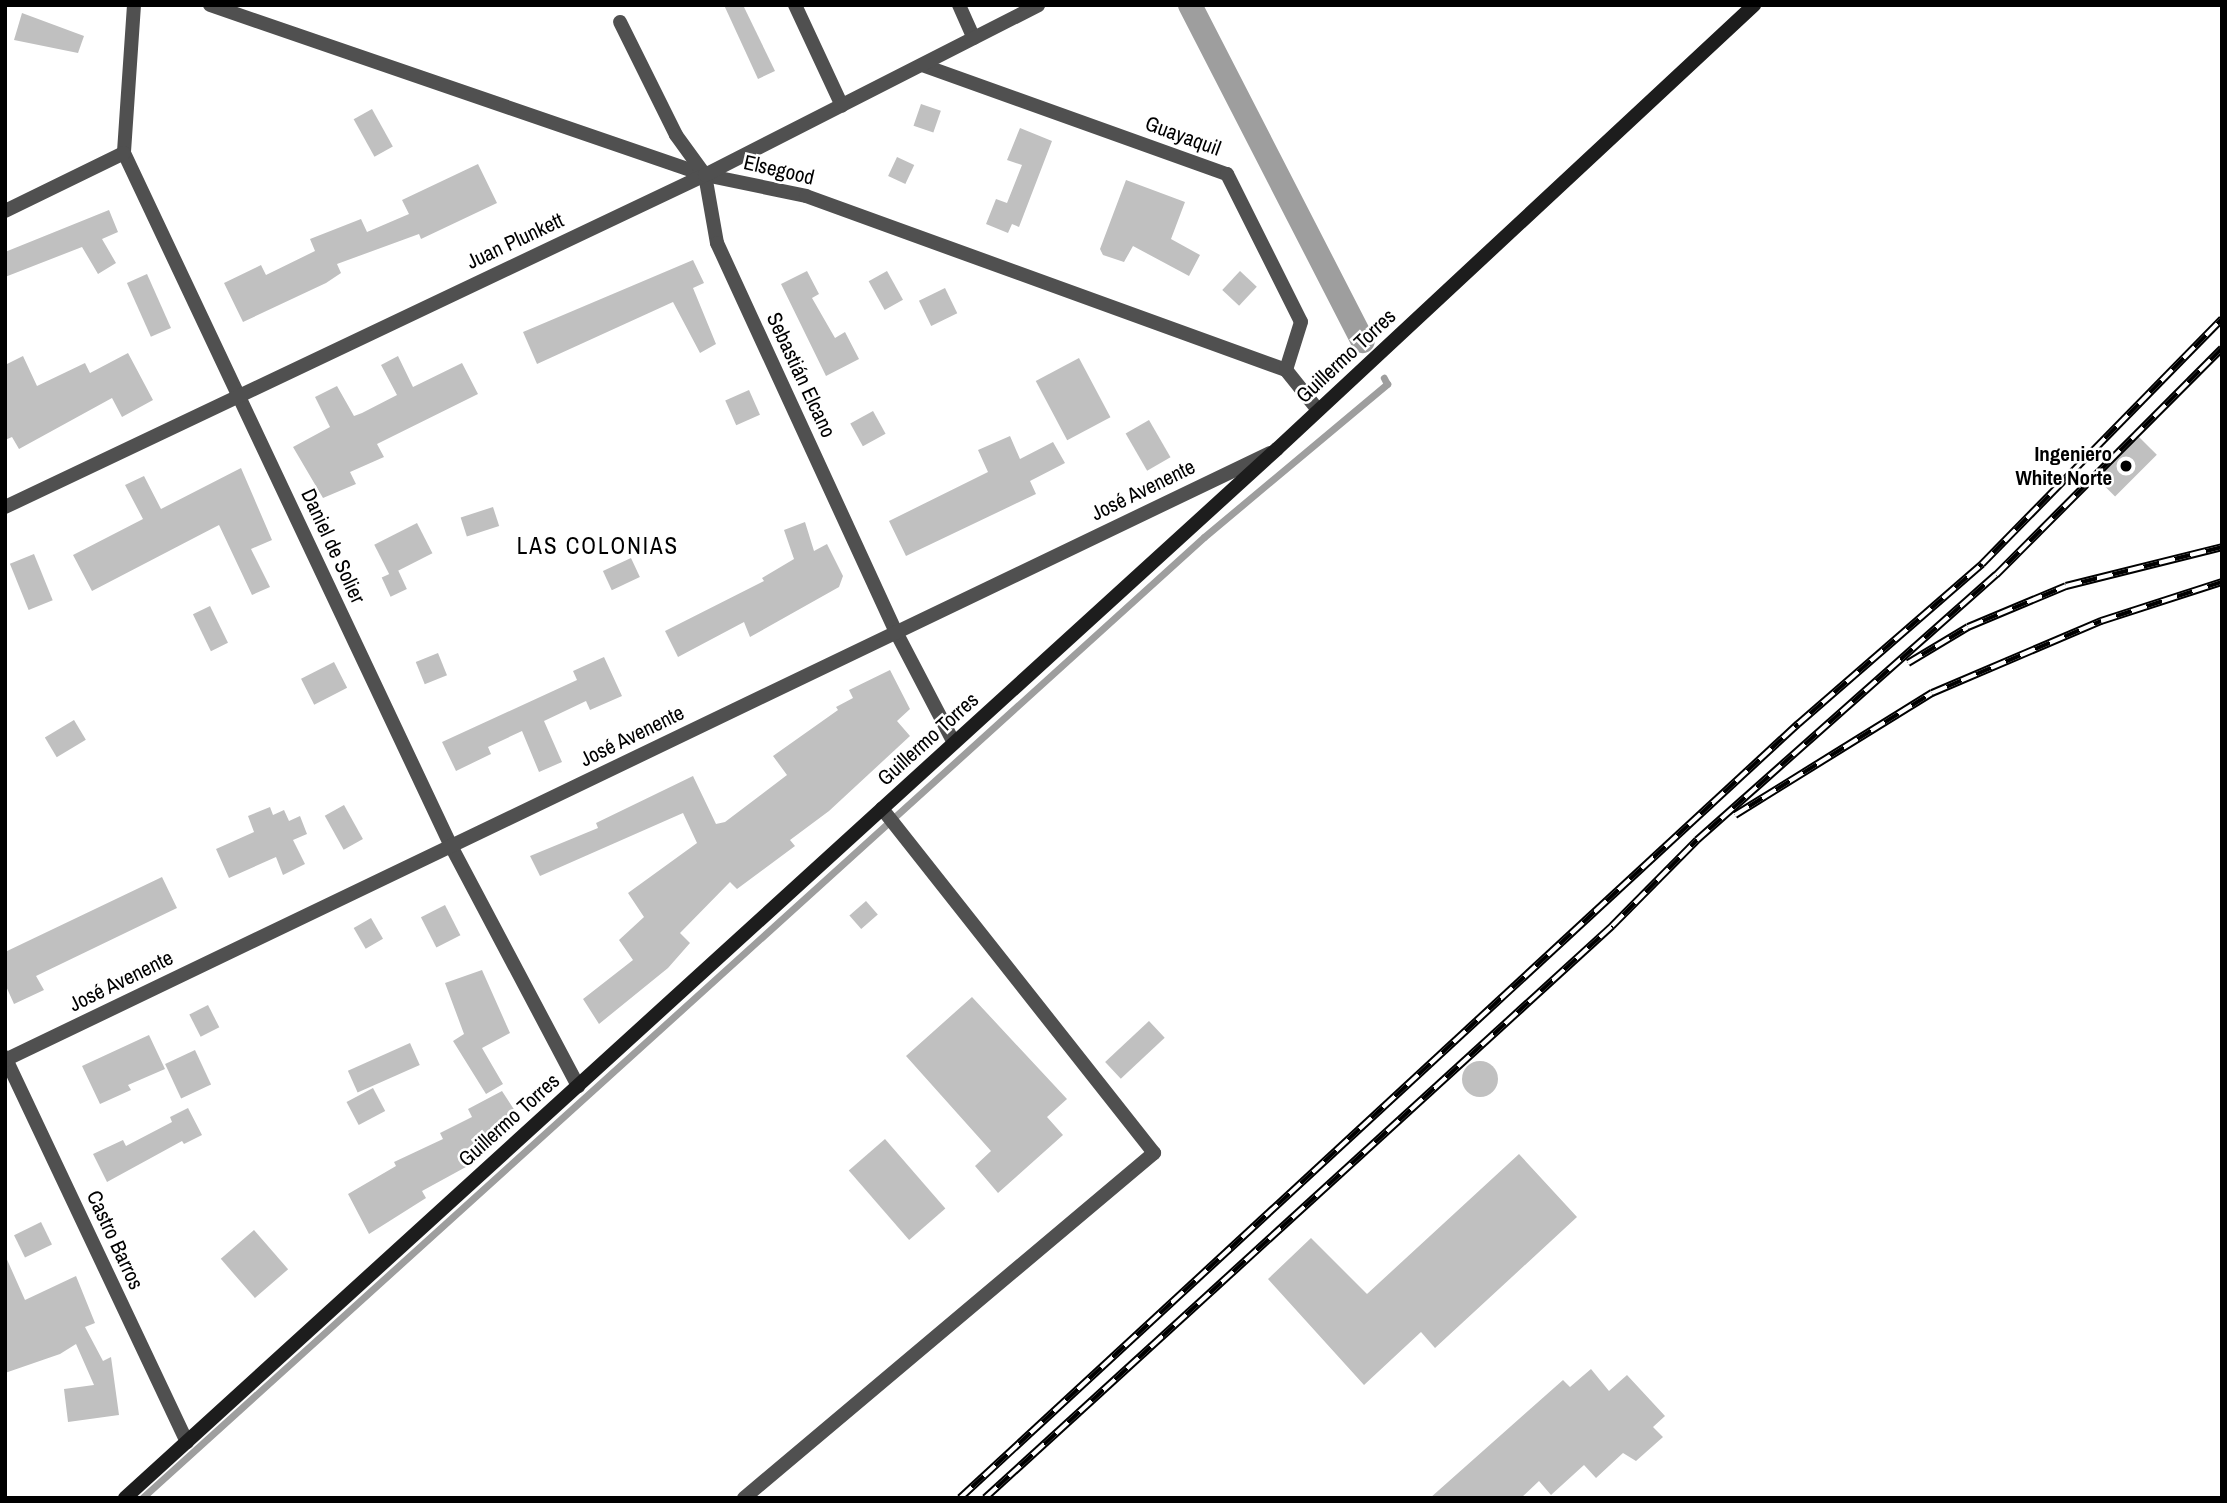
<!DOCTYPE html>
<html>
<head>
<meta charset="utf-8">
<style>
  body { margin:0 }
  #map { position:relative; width:2227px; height:1503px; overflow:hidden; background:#fff; font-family:"Archivo Narrow",sans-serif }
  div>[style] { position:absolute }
  .stream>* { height:7px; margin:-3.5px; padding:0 3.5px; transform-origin:3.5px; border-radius:3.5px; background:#9e9e9e }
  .canal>* { height:24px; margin:-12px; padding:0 12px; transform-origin:12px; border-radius:12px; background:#9e9e9e }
  .building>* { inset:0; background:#c0c0c0; transform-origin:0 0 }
  .round { border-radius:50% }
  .street>* { height:14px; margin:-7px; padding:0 7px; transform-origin:7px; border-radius:7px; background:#505050 }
  .secondary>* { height:14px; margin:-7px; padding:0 7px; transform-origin:7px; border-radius:7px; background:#1d1d1d }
  .rail>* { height:8px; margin-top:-4px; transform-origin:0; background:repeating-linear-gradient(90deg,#fff 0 16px,#000 0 32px); box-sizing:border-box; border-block:2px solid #000 }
  .rail>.ring { margin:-2.5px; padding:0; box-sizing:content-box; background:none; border:5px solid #fff; border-radius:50% }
  .dots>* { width:19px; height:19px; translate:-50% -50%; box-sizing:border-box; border:4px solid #fff; border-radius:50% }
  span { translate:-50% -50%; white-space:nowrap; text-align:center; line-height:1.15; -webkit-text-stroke:5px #fff; paint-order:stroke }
  .street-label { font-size:21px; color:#000 }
  .poi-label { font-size:21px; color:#000; font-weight:700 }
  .right { translate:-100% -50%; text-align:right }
  .neighbourhood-label { font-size:23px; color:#000; letter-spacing:2px }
  .frame { position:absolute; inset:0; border:7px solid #000; pointer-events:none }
</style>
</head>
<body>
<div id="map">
  <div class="stream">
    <div style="left:142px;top:1498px;width:1432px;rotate:-42.14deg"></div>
    <div style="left:1204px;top:537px;width:239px;rotate:-39.9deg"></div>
    <div style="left:1387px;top:384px;width:7px;rotate:-117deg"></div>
  </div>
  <div class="canal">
    <div style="left:1190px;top:5px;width:378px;rotate:62.8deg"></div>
  </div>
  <div class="building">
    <div style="clip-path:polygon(724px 5px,743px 5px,775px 71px,758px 79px)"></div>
    <div style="clip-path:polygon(22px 13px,84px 36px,78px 53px,14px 40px)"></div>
    <div style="left:921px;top:104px;width:21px;height:23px;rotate:19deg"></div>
    <div style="left:372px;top:109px;width:43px;height:21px;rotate:61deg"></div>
    <div style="clip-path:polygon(1020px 128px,1052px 141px,1019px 227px,1012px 224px,1008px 233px,986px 224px,996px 199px,1007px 203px,1022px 165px,1007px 160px)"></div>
    <div style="left:897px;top:157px;width:19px;height:21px;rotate:25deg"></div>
    <div style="clip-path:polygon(478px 164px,497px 203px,421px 239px,419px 234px,337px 264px,341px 273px,326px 283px,243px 322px,224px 283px,261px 265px,266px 275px,315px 251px,310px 239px,361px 219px,367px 232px,409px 214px,402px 200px)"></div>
    <div style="clip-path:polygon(1126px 180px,1185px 202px,1171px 239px,1200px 255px,1189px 276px,1133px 246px,1124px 262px,1103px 255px,1100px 249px)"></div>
    <div style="clip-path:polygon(109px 210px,118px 232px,102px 239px,116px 263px,98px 274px,82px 247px,5px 277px,5px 252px)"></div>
    <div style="clip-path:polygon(693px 260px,704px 283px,693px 288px,716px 344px,700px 353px,673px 302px,537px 364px,523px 332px)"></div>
    <div style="clip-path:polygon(807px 271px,819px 294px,812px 298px,835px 338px,845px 332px,859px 359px,826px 376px,781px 284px)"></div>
    <div style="left:887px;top:271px;width:33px;height:21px;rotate:61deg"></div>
    <div style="left:1240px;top:271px;width:23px;height:26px;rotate:43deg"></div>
    <div style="left:147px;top:274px;width:59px;height:22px;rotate:66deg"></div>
    <div style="left:945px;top:288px;width:28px;height:29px;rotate:64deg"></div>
    <div style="clip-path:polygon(128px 353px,153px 400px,122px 417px,112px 398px,19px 449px,12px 437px,5px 440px,5px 365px,23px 356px,37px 386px,85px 363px,90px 373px)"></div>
    <div style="clip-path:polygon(398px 356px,413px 387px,462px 363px,478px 394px,377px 444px,384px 457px,350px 472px,356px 484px,323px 498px,293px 447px,330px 427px,315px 397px,337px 386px,354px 416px,362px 413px,397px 395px,381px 365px)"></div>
    <div style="left:1079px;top:358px;width:67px;height:49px;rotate:62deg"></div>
    <div style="left:749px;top:390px;width:27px;height:26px;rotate:66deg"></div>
    <div style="left:873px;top:411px;width:26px;height:26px;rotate:61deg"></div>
    <div style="left:1149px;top:420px;width:43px;height:27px;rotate:60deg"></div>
    <div style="left:2137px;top:435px;width:28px;height:59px;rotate:45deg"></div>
    <div style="clip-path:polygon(1010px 436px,1020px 459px,1053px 442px,1065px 463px,1030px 481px,1036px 494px,906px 556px,889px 521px,988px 472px,978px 450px)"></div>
    <div style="clip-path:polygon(241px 468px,272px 540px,251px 549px,270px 587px,252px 595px,219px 525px,92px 591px,73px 555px,143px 519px,125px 485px,144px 476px,161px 509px)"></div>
    <div style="left:493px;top:507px;width:20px;height:34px;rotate:72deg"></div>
    <div style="clip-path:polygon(805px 522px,814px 551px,827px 544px,843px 576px,839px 587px,750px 637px,744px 622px,678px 657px,665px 631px,764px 581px,762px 578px,794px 559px,784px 530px)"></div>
    <div style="left:417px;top:523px;width:34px;height:48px;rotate:63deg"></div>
    <div style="left:34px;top:554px;width:50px;height:26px;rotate:68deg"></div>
    <div style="left:631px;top:558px;width:21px;height:31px;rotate:65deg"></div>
    <div style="left:398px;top:570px;width:21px;height:18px;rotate:65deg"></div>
    <div style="left:210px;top:606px;width:41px;height:19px;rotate:64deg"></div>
    <div style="left:438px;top:653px;width:24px;height:24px;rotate:68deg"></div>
    <div style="clip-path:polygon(604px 657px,622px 696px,590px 710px,586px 701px,544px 721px,562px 762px,539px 772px,522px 731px,488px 747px,491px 754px,456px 771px,442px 742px,577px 680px,573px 671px)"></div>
    <div style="left:334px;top:662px;width:29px;height:37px;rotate:63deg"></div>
    <div style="clip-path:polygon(890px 670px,910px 709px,897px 721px,910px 736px,829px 811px,790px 840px,795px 846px,737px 889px,730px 882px,680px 933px,690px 943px,668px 968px,599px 1024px,583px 999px,633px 960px,619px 940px,644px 917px,628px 893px,697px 843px,683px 813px,540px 876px,530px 856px,598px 828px,596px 823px,693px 776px,716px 824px,725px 822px,787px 775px,773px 756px,838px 710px,836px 707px,853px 698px,849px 690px)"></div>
    <div style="left:74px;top:720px;width:23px;height:34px;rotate:59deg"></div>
    <div style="left:344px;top:805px;width:39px;height:22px;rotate:61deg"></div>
    <div style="clip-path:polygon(270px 807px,273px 815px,284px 810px,289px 821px,300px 816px,307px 834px,293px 840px,305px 864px,283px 875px,276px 857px,229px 878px,216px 849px,254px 832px,248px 816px)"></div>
    <div style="clip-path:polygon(162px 877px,177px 908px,36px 976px,44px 990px,14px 1004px,5px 984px,5px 952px)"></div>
    <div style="left:866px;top:901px;width:18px;height:22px;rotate:49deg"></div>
    <div style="left:445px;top:905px;width:34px;height:27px;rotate:63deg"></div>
    <div style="left:371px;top:918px;width:24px;height:20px;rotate:60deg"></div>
    <div style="clip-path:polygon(482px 970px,510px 1033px,482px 1048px,503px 1084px,486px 1094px,453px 1041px,464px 1034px,445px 983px)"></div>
    <div style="clip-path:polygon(972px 997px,1067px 1099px,1047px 1117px,1063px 1135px,998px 1193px,975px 1166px,991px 1151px,906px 1056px)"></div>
    <div style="left:208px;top:1005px;width:25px;height:21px;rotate:63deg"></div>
    <div style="left:1149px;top:1021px;width:23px;height:60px;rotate:47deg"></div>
    <div style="clip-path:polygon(149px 1035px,165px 1069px,128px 1085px,131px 1090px,100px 1104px,82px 1066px)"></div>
    <div style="left:410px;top:1043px;width:24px;height:68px;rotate:66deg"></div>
    <div style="left:195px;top:1050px;width:38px;height:33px;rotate:65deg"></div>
    <div class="round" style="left:1462px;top:1061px;width:36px;height:36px"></div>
    <div style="left:373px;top:1088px;width:26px;height:30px;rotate:62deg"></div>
    <div style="clip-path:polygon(502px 1091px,517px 1114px,493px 1128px,496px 1134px,469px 1149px,475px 1162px,422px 1191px,426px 1198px,369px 1234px,348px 1194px,396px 1166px,394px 1162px,443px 1139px,440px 1133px,472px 1117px,468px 1109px)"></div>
    <div style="clip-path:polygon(188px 1108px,202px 1135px,184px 1144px,182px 1141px,107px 1182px,93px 1154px,123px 1140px,126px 1146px,172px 1122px,170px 1117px)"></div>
    <div style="left:885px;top:1139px;width:92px;height:48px;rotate:49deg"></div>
    <div style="clip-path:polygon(1519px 1154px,1577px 1217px,1435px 1348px,1421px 1332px,1364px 1385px,1268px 1279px,1311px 1238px,1367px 1294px)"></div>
    <div style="left:41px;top:1222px;width:25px;height:30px;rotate:64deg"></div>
    <div style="left:254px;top:1230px;width:52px;height:44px;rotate:49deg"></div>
    <div style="clip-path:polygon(5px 1255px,25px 1300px,76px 1276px,95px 1323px,85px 1327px,103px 1361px,111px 1357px,119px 1415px,68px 1422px,64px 1389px,94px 1385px,76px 1344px,60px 1354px,5px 1373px)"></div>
    <div style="clip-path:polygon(1591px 1369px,1609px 1391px,1627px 1375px,1665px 1416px,1653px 1427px,1663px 1437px,1636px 1461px,1623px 1453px,1596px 1478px,1584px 1465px,1551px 1495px,1539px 1481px,1521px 1498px,1430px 1498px,1563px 1380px,1570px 1387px)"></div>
  </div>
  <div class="street">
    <div style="left:134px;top:5px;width:148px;rotate:93.9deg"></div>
    <div style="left:124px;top:153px;width:766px;rotate:64.74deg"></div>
    <div style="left:451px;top:846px;width:272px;rotate:62.1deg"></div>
    <div style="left:210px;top:5px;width:523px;rotate:18.95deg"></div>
    <div style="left:705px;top:175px;width:103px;rotate:11.7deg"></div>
    <div style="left:806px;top:196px;width:511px;rotate:19.93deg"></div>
    <div style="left:1286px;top:370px;width:51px;rotate:51.3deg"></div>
    <div style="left:795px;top:5px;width:111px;rotate:65deg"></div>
    <div style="left:959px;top:5px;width:36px;rotate:66deg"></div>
    <div style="left:620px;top:22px;width:126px;rotate:63.6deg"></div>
    <div style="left:676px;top:135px;width:49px;rotate:54.1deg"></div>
    <div style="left:705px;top:175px;width:69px;rotate:80deg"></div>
    <div style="left:717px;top:243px;width:428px;rotate:65.3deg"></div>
    <div style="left:896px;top:632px;width:125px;rotate:62.4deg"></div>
    <div style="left:922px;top:65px;width:324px;rotate:19.7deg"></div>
    <div style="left:1227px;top:174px;width:165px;rotate:63.4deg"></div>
    <div style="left:1301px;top:322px;width:50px;rotate:107.4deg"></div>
    <div style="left:5px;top:211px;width:132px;rotate:-26deg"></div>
    <div style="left:5px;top:507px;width:775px;rotate:-25.37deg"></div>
    <div style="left:705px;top:175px;width:374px;rotate:-27deg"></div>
    <div style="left:5px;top:1057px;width:426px;rotate:64.7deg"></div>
    <div style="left:5px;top:1060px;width:1403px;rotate:-25.63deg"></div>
    <div style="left:744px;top:1498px;width:536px;rotate:-40.08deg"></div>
    <div style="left:1154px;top:1153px;width:439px;rotate:-128.3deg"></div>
  </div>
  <div class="secondary">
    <div style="left:125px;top:1498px;width:1558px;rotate:-42.32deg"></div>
    <div style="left:1277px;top:449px;width:652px;rotate:-42.95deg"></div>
  </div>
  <div class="rail">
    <div style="left:1908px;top:663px;width:70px;rotate:-31deg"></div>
    <div style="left:1968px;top:627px;width:106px;rotate:-22.7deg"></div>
    <div style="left:2066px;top:586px;width:161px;rotate:-14deg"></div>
    <div style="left:1735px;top:815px;width:232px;rotate:-31.8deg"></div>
    <div style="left:1932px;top:693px;width:184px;rotate:-23.1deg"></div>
    <div style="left:2101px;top:621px;width:127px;rotate:-17.9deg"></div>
    <div class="ring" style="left:1813px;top:1359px;width:69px;height:69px"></div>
    <div style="left:960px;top:1498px;width:1141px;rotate:-42.73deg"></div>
    <div style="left:1798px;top:724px;width:244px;rotate:-41deg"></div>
    <div style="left:1982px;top:564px;width:343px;rotate:-45.6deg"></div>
    <div style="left:985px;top:1498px;width:849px;rotate:-42.37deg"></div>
    <div style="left:1612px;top:926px;width:121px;rotate:-45.3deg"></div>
    <div style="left:1697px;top:840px;width:400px;rotate:-41.6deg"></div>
    <div style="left:1996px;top:575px;width:320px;rotate:-45.1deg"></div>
  </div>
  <div class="dots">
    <div style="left:2126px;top:466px;background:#000"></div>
  </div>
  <div class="street-label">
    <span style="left:1183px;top:136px;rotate:20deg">Guayaquil</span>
    <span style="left:779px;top:170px;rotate:13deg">Elsegood</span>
    <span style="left:515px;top:241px;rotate:-25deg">Juan Plunkett</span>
    <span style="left:1346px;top:356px;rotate:-43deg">Guillermo Torres</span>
    <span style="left:801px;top:375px;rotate:65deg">Sebastián Elcano</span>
    <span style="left:1143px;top:490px;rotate:-26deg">José Avenente</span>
    <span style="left:333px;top:546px;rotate:65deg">Daniel de Solier</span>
    <span style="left:632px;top:736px;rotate:-26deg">José Avenente</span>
    <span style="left:928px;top:739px;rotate:-42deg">Guillermo Torres</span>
    <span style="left:121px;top:981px;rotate:-26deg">José Avenente</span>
    <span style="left:509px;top:1120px;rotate:-42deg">Guillermo Torres</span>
    <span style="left:115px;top:1240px;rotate:65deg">Castro Barros</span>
  </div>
  <div class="poi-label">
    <span class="right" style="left:2112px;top:466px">Ingeniero<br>White Norte</span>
  </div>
  <div class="neighbourhood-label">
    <span style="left:598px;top:546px">LAS COLONIAS</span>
  </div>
  <div class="frame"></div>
</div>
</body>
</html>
